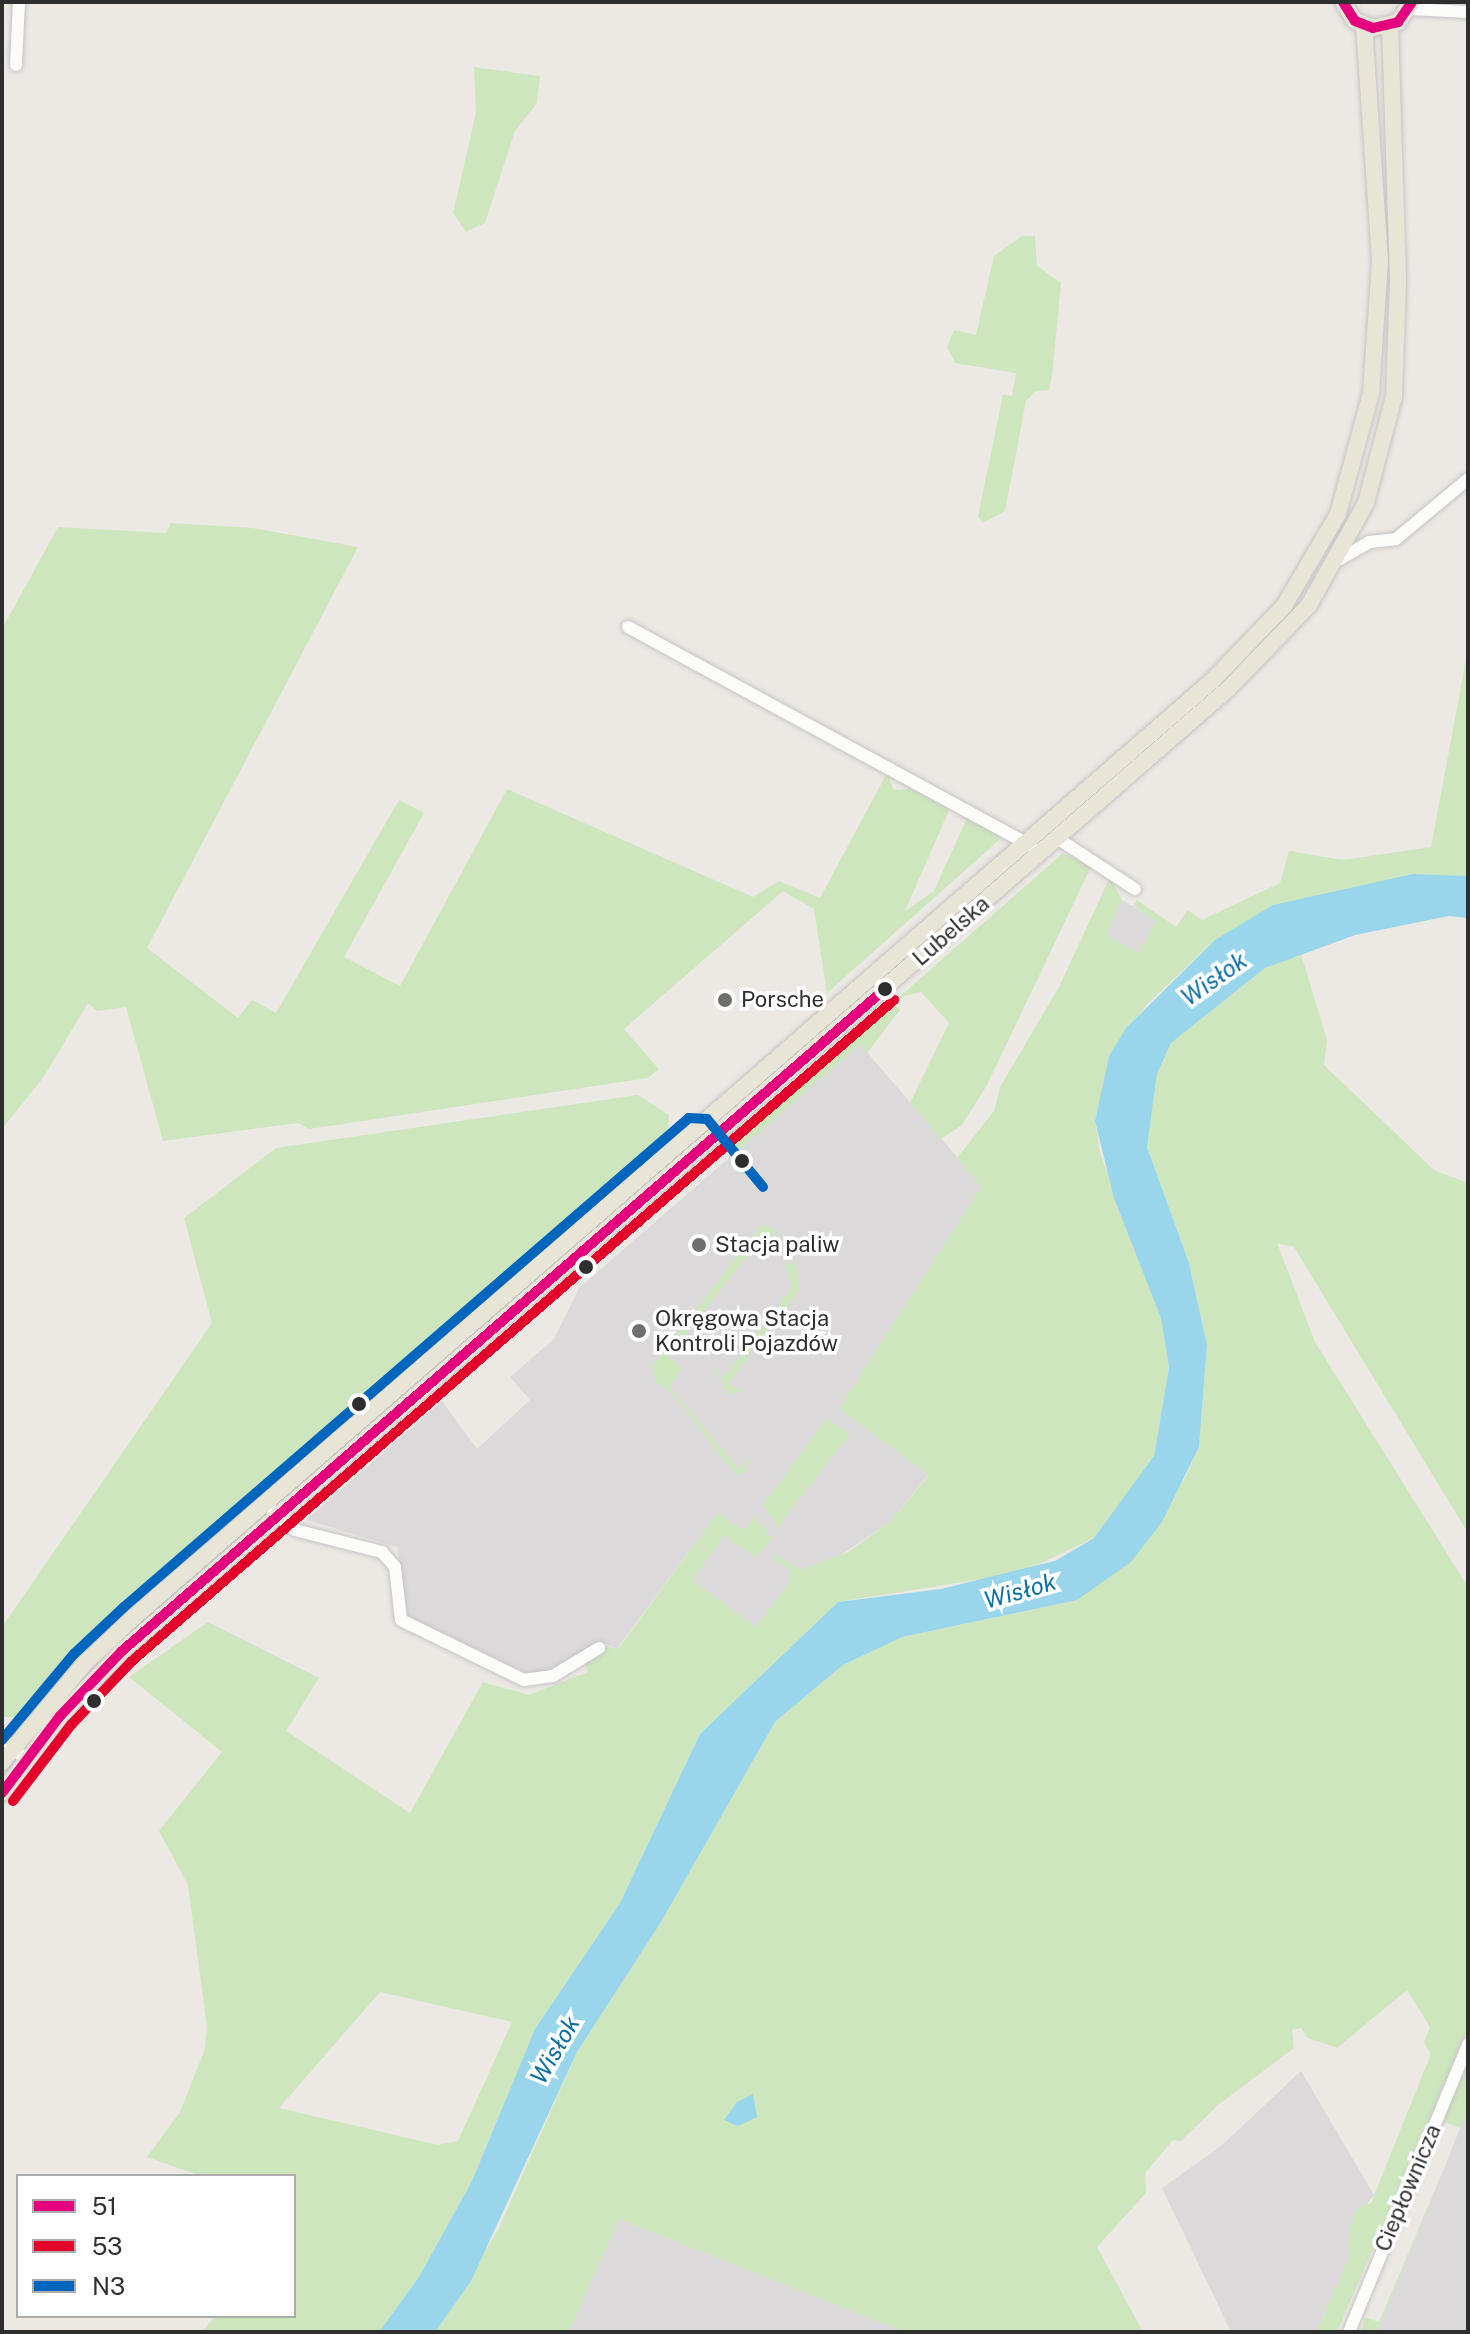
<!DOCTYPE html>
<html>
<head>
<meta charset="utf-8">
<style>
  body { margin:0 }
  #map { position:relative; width:1470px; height:2334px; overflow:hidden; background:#ece8e4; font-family:"Public Sans",sans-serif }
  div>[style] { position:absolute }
  .industrial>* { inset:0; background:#dcd9db; transform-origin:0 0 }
  .green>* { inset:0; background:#cee6be }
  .water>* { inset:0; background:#99d6ec }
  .roads { filter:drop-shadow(0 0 2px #c5c4c5) drop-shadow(0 0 2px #c5c4c5) }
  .minor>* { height:12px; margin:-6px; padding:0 6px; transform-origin:6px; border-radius:6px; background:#fcfcfb }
  .major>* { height:16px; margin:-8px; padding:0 8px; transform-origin:8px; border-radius:8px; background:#e8e4d6 }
  .bus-1>* { height:10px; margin:-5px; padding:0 5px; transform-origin:5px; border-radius:5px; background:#e5007d }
  .bus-2>* { height:10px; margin:-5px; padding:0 5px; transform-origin:5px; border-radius:5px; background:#e4002b }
  .bus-3>* { height:10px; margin:-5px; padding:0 5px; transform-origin:5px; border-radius:5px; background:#0065bd }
  .dots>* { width:22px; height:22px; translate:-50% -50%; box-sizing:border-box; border:4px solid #fff; border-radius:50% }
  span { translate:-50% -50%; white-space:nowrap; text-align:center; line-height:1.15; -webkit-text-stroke:7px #fff; paint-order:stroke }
  .street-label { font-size:22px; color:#2e2e2e }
  .poi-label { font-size:22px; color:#2e2e2e }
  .left { translate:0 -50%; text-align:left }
  .water-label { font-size:24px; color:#0d6fa3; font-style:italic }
  .frame { position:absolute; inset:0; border:4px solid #2e2e2e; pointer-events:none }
  .legend { position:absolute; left:16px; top:2174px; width:280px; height:144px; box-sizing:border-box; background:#fff; border:2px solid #ababab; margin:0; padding:10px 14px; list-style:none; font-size:24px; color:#2e2e2e }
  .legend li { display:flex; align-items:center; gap:16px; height:40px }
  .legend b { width:40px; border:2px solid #ababab }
</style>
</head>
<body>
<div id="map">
  <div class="industrial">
    <div style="left:1122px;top:900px;width:41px;height:38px;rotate:31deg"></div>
    <div style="clip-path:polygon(860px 1044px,982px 1186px,839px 1409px,929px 1474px,890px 1522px,835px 1559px,755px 1633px,677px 1580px,718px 1512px,617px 1649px,605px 1644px,542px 1672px,525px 1672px,408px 1617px,397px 1547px,306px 1520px,442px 1401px,477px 1449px,530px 1400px,510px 1377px,554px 1339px,579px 1288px)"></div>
    <div style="clip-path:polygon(1301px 2071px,1374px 2195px,1350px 2226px,1349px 2257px,1317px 2332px,1231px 2332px,1162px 2188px,1221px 2146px)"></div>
    <div style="clip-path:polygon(1468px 2108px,1468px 2332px,1377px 2332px,1445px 2166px)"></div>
    <div style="clip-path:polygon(619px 2219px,905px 2332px,569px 2332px)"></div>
  </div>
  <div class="green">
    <div style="clip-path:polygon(474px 67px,540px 76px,537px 103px,515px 131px,485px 223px,466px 232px,453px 213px,476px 113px)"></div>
    <div style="clip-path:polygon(1022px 236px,1035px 236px,1037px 266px,1061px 283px,1052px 376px,1049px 390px,1036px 391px,1026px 401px,1005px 511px,983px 523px,978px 517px,1003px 394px,1012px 396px,1016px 373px,955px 363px,947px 347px,954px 330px,976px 335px,994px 256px)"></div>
    <div style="clip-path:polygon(171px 523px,252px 528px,358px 547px,147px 948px,238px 1018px,252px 1000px,276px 1013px,399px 800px,424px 813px,344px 957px,400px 986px,507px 789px,753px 897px,779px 881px,820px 898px,887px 773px,894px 790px,910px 789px,950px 808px,905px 911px,934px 891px,968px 816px,1006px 834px,827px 993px,814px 909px,783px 891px,624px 1029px,659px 1069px,648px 1078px,309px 1129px,298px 1123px,163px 1141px,126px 1007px,97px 1011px,88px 1003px,43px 1078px,2px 1129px,2px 629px,58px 527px,166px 533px)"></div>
    <div style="clip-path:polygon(evenodd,1468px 649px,1468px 876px,1412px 874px,1215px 940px,1147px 1004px,1109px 1056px,1095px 1121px,1100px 1153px,1161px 1318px,1169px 1367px,1154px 1456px,1121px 1504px,1094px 1538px,1020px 1573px,838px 1602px,700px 1734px,620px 1903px,535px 2029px,472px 2181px,419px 2277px,379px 2332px,202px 2332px,215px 2316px,294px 2316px,294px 2176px,201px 2176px,147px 2157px,180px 2112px,205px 2049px,207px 2027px,188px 1885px,159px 1831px,222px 1752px,129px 1677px,208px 1622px,319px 1678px,286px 1731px,410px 1813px,483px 1682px,529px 1695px,588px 1672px,585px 1666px,602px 1645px,618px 1649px,718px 1512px,743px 1531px,755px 1517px,773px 1539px,755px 1557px,724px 1536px,692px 1580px,756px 1627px,790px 1581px,790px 1570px,776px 1560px,773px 1564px,776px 1555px,800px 1570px,848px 1552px,890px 1522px,929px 1475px,839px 1409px,981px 1187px,957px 1158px,994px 1111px,1000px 1087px,1059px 987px,1110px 877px,1122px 900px,1106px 934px,1138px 953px,1157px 921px,1133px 906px,1137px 900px,1176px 927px,1188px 910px,1202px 920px,1280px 883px,1289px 851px,1343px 860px,1431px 847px,1468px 649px,380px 1992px,512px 2022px,458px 2141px,438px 2145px,279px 2108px,380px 1992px)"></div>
    <div style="clip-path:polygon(1063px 853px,1091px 867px,987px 1085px,962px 1125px,941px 1139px,910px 1103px,949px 1023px,921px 992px,898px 998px)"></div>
    <div style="clip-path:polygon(1301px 954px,1327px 1040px,1324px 1065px,1434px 1170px,1468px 1183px,1468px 1533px,1294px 1247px,1277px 1243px,1315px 1342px,1468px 1587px,1468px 2029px,1337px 2332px,1317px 2332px,1349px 2257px,1350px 2226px,1358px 2207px,1371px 2203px,1431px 2054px,1424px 2042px,1430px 2027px,1407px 1990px,1337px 2048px,1308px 2038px,1301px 2028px,1292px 2030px,1294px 2048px,1218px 2105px,1181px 2141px,1173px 2140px,1145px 2173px,1146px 2193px,1097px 2247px,1143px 2332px,905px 2332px,619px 2219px,569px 2332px,435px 2332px,498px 2230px,577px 2052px,661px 1922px,775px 1722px,843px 1665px,902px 1637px,1077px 1600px,1184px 1480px,1199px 1447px,1207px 1345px,1189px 1263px,1147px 1147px,1157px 1074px,1171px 1043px,1265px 968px)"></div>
    <div style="clip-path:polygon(892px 1002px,900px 1010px,867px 1053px,859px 1045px,733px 1155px,738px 1137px)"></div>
    <div style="clip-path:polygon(638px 1095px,669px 1115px,668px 1132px,133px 1596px,17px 1717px,2px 1717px,2px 1627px,212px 1323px,184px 1218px,276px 1148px)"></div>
    <div style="clip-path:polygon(762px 1224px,774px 1229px,774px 1247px,756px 1245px,668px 1357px,682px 1368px,670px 1387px,739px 1469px,752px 1458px,744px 1474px,736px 1475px,675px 1396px,656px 1382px,652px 1367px)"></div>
    <div style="clip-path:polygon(795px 1263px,800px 1290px,728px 1384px,744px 1391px,729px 1394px,711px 1365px,723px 1379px,792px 1288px,785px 1264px)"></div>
    <div style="clip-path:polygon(827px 1418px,850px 1434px,778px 1527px,763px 1505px)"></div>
    <div style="clip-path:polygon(1468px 2060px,1468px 2108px,1460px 2128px,1443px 2121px)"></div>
    <div style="clip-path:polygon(1445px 2166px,1377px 2332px,1361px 2332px,1375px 2283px,1365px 2317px,1379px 2322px)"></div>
  </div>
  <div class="water">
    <div style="clip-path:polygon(1413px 874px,1468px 876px,1468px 918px,1449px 916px,1355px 935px,1265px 968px,1171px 1043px,1157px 1074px,1147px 1147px,1189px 1263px,1207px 1345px,1199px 1447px,1162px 1522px,1131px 1562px,1077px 1600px,902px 1637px,843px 1665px,775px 1722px,661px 1922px,577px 2052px,471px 2281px,435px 2332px,379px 2332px,419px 2277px,472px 2181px,535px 2029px,620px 1903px,700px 1734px,838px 1602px,941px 1589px,1055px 1561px,1094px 1538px,1154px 1456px,1169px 1367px,1161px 1318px,1114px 1198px,1095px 1121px,1109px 1056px,1126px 1028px,1215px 940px,1273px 905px)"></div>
    <div style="clip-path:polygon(753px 2094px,757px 2117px,738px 2126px,724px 2120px,737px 2102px)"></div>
  </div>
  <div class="roads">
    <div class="minor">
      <div style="left:1409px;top:9px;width:59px;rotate:2.9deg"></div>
      <div style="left:16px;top:65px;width:63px;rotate:-87.3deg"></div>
      <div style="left:1340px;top:559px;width:34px;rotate:-30deg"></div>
      <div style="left:1369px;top:542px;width:27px;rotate:-6deg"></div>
      <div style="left:1396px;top:539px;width:94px;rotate:-39.8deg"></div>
      <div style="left:628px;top:627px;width:459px;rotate:28.5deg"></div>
      <div style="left:1057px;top:838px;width:93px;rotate:33.2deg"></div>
      <div style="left:273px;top:1511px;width:29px;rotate:41deg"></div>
      <div style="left:295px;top:1530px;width:90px;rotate:14.2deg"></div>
      <div style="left:382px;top:1552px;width:20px;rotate:49deg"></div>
      <div style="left:395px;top:1567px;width:53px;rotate:83.5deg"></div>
      <div style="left:401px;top:1620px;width:137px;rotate:26deg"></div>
      <div style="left:524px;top:1680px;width:29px;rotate:-8deg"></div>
      <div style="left:553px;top:1676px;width:54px;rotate:-31.3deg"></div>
      <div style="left:2px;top:1737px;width:32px;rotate:44deg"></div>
      <div style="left:1349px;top:2332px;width:312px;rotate:-67.5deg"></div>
    </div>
    <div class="major">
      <div style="left:1343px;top:2px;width:22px;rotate:58deg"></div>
      <div style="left:1355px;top:21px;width:19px;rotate:21deg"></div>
      <div style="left:1373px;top:28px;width:26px;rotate:-13deg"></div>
      <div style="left:1398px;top:22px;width:24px;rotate:-55deg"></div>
      <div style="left:2px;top:1762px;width:129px;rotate:-50deg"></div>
      <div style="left:85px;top:1663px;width:67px;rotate:-43.2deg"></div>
      <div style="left:134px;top:1617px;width:1429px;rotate:-40.97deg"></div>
      <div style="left:1213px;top:680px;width:103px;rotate:-46.2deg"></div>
      <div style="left:1284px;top:606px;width:107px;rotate:-59.6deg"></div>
      <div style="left:1338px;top:514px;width:125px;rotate:-74.7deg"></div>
      <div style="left:1371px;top:393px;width:133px;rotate:-86.1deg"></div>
      <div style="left:1380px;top:260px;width:235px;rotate:-93.9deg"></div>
      <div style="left:2px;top:1793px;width:96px;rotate:-53deg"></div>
      <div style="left:60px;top:1716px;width:90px;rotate:-46.4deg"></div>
      <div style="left:122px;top:1651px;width:1466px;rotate:-41.02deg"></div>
      <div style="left:1228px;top:689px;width:117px;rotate:-46deg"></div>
      <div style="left:1309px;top:605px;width:117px;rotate:-60.8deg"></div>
      <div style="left:1366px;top:503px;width:111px;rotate:-75.3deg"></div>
      <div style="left:1394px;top:396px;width:117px;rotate:-88deg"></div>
      <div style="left:1398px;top:279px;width:253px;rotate:-91.8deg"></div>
    </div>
  </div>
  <div class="bus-1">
    <div style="left:1343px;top:2px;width:22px;rotate:58deg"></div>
    <div style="left:1355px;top:21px;width:19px;rotate:21deg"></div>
    <div style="left:1373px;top:28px;width:26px;rotate:-13deg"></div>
    <div style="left:1398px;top:22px;width:24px;rotate:-55deg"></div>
    <div style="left:2px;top:1793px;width:96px;rotate:-53deg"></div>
    <div style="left:60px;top:1716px;width:90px;rotate:-46.4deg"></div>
    <div style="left:122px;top:1651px;width:1010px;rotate:-40.95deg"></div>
  </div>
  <div class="bus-2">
    <div style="left:13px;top:1801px;width:96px;rotate:-52.7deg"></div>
    <div style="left:71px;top:1725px;width:88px;rotate:-46.4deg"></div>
    <div style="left:132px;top:1661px;width:1009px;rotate:-40.94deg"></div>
  </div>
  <div class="bus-3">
    <div style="left:2px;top:1740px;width:112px;rotate:-50.1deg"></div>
    <div style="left:74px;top:1654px;width:69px;rotate:-43.2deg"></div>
    <div style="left:124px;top:1607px;width:747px;rotate:-40.88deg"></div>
    <div style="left:689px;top:1118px;width:18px;rotate:3deg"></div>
    <div style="left:707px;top:1119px;width:88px;rotate:50.5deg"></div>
  </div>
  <div class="dots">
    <div style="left:885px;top:989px;background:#2e2e2e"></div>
    <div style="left:725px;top:1000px;background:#706f6e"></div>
    <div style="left:742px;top:1161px;background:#2e2e2e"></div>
    <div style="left:699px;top:1245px;background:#706f6e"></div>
    <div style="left:586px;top:1267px;background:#2e2e2e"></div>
    <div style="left:639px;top:1331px;background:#706f6e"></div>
    <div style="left:359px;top:1404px;background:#2e2e2e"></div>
    <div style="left:94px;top:1701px;background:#2e2e2e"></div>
  </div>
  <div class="street-label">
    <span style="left:951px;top:931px;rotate:-41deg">Lubelska</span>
    <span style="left:1408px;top:2188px;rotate:-67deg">Ciepłownicza</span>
  </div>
  <div class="poi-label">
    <span class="left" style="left:741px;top:1000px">Porsche</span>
    <span class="left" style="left:715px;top:1245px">Stacja paliw</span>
    <span class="left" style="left:655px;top:1331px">Okręgowa Stacja<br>Kontroli Pojazdów</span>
  </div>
  <div class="water-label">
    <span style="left:1214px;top:979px;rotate:-35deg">Wisłok</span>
    <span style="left:1020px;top:1591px;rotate:-16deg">Wisłok</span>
    <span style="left:555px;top:2050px;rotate:-60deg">Wisłok</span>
  </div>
  <div class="frame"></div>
  <ul class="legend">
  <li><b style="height:10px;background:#e5007d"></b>51</li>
  <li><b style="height:10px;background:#e4002b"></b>53</li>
  <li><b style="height:10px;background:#0065bd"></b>N3</li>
  </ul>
</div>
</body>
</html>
